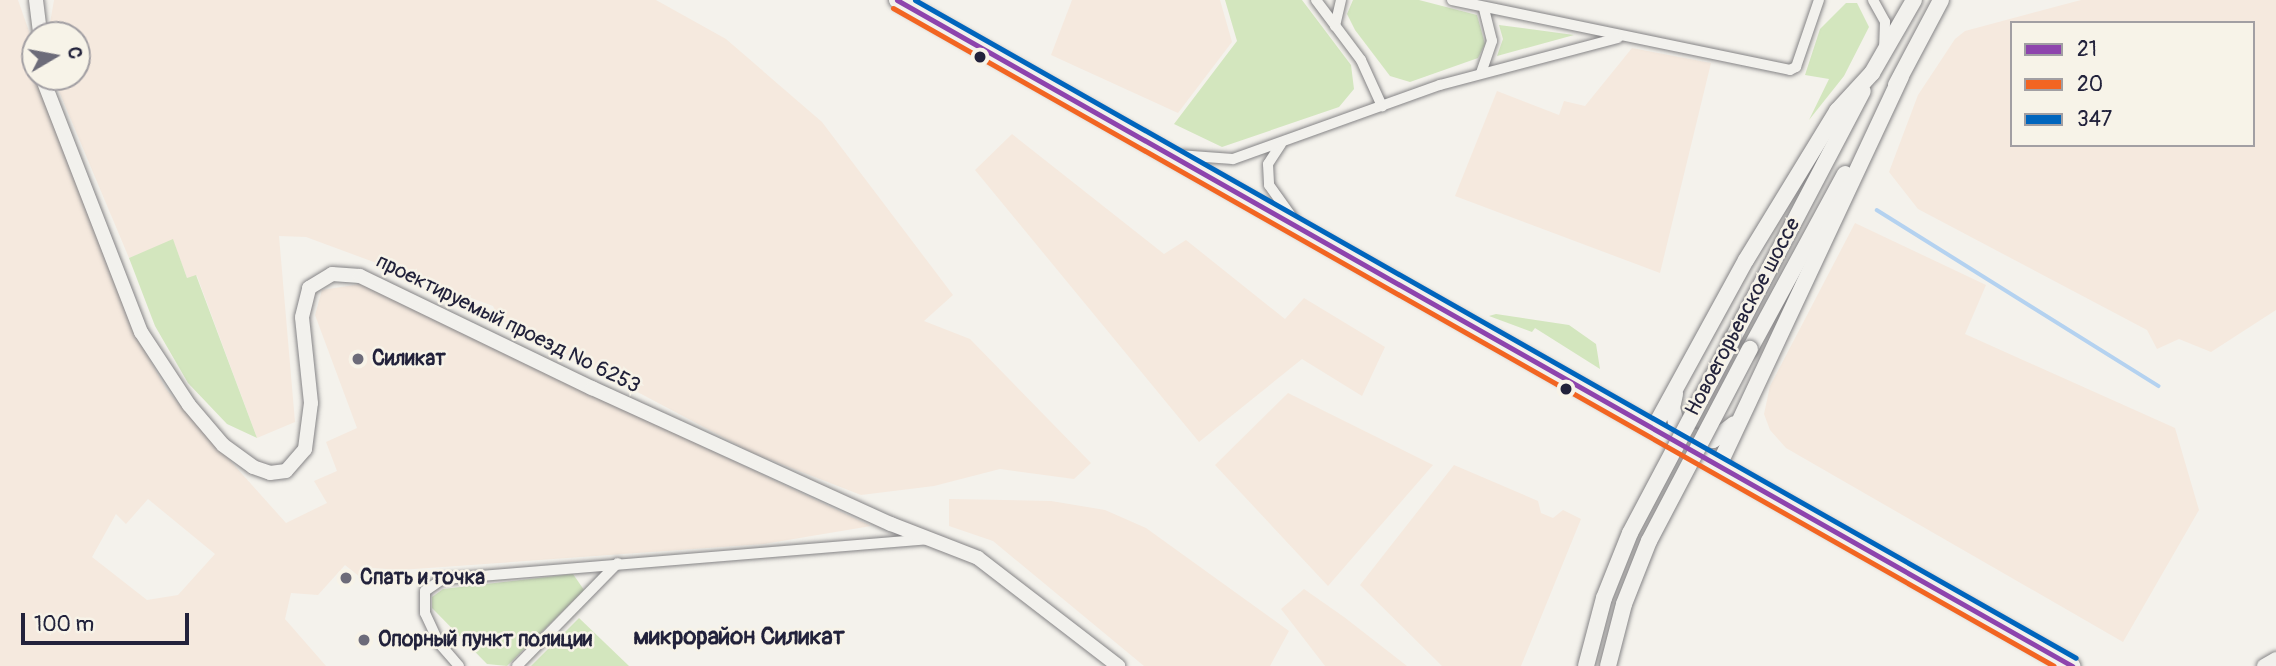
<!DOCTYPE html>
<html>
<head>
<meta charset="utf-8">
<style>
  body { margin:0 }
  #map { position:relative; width:2276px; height:666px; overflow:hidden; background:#f4f2ec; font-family:Pangolin,sans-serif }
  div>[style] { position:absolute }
  .built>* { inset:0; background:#f5e9de }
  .green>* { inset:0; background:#d3e6be }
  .stream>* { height:3.5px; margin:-1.75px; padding:0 1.75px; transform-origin:1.75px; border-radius:1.75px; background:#b4d2f0 }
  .roads { filter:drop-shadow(0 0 2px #858486) drop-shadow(0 0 2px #858486) }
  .minor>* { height:10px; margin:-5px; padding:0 5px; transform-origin:5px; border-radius:5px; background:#f2f1ed }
  .tertiary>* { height:14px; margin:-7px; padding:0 7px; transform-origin:7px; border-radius:7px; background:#f2f1ed }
  .secondary>* { height:16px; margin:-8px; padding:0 8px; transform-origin:8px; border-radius:8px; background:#f2f1ed }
  .bridges { filter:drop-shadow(0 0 2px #858486) drop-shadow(0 0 2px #858486) }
  .secondary-bridge>* { height:16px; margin:-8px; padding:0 8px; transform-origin:8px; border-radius:8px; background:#f2f1ed }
  .bus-1>* { height:5px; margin:-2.5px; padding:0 2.5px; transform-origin:2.5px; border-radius:2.5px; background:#8e44ad }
  .bus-2>* { height:5px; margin:-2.5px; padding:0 2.5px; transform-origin:2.5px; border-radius:2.5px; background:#f26522 }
  .bus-3>* { height:5px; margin:-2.5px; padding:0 2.5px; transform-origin:2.5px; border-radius:2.5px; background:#0065bd }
  .dots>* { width:19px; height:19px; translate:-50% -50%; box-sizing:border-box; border:4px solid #f7f3e8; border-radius:50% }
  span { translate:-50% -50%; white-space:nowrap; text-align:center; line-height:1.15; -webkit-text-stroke:5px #f7f3e8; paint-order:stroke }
  .street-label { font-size:21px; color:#22223b }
  .poi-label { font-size:21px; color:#22223b; font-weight:700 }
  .left { translate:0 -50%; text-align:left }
  .quarter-label { font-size:24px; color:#22223b; font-weight:700 }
  .legend { position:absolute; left:2010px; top:21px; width:245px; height:126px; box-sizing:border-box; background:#f7f3e8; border:2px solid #a29fa3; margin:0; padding:9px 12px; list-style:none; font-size:21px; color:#22223b }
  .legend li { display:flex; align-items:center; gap:14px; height:35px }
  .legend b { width:35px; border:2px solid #a29fa3 }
  .north { position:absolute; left:21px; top:21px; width:70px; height:70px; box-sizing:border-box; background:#f7f3e8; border:2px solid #a29fa3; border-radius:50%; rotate:80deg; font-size:19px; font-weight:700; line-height:28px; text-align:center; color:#22223b }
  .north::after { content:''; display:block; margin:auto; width:24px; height:32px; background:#6c6b79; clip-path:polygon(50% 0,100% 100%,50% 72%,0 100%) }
  .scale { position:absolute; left:21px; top:613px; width:168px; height:32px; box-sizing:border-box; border:4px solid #22223b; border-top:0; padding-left:9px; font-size:21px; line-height:24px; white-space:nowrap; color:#22223b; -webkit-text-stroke:5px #f7f3e8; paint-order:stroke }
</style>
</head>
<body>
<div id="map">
  <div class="built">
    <div style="clip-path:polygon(evenodd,0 0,18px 0,30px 34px,35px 77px,139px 340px,166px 389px,286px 523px,327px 503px,314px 481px,337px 471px,326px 442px,357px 428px,315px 315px,322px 290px,360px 284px,871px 526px,764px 544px,400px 570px,372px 568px,360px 577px,345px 565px,318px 595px,291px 593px,285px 619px,326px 666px,0 666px,0 0,148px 499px,215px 554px,178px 595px,147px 600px,92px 557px,116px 514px,126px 524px,148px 499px)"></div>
    <div style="clip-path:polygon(54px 0,656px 0,726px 39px,822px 122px,953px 295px,924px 321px,970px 339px,1091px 463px,1074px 479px,1000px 469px,934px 486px,861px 495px,753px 453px,499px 319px,493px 306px,306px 237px,279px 236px,295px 422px,257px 438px,197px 276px,187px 278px,173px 240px,129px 258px,53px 77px,77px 77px,77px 35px,48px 35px)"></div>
    <div style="clip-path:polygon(1072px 0,1220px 0,1232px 42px,1178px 113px,1051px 55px)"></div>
    <div style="clip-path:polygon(evenodd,2081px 0,2276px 0,2276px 310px,2211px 352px,2179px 339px,2157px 349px,2147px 330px,1918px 209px,1889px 172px,1918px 95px,1955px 39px,1965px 31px,2081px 0,2012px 23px,2253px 23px,2253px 145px,2012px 145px,2012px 23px)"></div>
    <div style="clip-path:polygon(1632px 48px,1711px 63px,1660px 273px,1455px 196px,1497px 91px,1559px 115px,1564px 101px,1585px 106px)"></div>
    <div style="clip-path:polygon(1012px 134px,1164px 254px,1186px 240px,1285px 319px,1304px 298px,1385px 347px,1362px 396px,1302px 359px,1199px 442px,975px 170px)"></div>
    <div style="clip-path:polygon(1855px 223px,1986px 285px,1965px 334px,2175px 428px,2199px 510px,2123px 642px,1786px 448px,1770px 430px,1764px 414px,1770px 386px)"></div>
    <div style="clip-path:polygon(1288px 393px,1433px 465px,1328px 586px,1215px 465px)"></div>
    <div style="clip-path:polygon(1454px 465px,1538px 501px,1541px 513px,1553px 518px,1563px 510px,1581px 519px,1521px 666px,1442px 666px,1360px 585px)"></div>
    <div style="clip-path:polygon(949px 499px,1051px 501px,1105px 510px,1146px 528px,1289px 631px,1270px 666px,1144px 666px,993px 541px,949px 526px)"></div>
    <div style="clip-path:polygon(1304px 589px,1344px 617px,1407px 666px,1325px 666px,1281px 609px)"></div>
  </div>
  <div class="green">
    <div style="clip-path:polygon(1225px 0,1302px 0,1351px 65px,1354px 89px,1339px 107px,1222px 147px,1174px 124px,1237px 41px)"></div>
    <div style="clip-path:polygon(1353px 0,1419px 0,1477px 15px,1485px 44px,1478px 58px,1410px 82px,1390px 76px,1355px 30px,1347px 14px)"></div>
    <div style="clip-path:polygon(1846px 3px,1857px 3px,1869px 27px,1844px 76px,1809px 120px,1829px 79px,1805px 75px,1820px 29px)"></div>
    <div style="clip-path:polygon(1499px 25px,1574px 35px,1497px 56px,1503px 39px)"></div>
    <div style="clip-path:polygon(173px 239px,187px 278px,196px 275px,257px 438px,227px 424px,188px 383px,155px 326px,129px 258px)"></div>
    <div style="clip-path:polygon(1496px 314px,1569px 325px,1596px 344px,1600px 369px,1535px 328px,1532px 332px,1489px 316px)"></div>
    <div style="clip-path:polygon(573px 574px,584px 590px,507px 666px,487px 664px,432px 608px,432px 597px,443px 589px)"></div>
    <div style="clip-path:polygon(579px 618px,629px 666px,531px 666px)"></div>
  </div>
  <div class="stream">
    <div style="left:1877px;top:210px;width:332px;rotate:32deg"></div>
  </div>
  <div class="roads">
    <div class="minor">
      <div style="left:1316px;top:0;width:75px;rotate:53.1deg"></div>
      <div style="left:1361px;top:60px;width:51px;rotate:65.5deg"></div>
      <div style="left:1452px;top:0;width:345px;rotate:11.7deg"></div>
      <div style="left:1790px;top:70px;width:7px;rotate:-27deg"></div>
      <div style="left:1796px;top:67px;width:71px;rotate:-71.1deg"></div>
      <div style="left:1873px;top:0;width:25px;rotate:61deg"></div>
      <div style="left:1885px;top:22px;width:24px;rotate:92deg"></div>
      <div style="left:1335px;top:26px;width:27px;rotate:-77deg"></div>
      <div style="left:1481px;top:73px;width:34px;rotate:-71deg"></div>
      <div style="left:1492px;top:41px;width:34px;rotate:-104deg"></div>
      <div style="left:1281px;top:144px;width:24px;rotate:123deg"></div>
      <div style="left:1268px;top:164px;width:21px;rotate:87deg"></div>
      <div style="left:1269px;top:185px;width:43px;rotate:54.5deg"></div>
      <div style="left:1178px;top:155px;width:55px;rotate:4.2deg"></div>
      <div style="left:1233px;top:159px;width:220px;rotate:-19.7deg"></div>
      <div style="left:1440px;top:85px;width:184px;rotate:-14.8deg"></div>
      <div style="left:459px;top:666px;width:30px;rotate:-131deg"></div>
      <div style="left:439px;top:643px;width:33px;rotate:-115deg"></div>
      <div style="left:425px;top:613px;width:22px;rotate:-90deg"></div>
      <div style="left:425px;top:591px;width:22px;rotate:-34deg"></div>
      <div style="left:443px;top:579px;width:484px;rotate:-4.7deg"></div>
      <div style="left:517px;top:666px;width:144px;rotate:-45.6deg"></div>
    </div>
    <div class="tertiary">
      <div style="left:36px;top:0;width:35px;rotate:83deg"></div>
      <div style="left:42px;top:77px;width:274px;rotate:68.8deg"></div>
      <div style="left:141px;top:332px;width:87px;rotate:56.7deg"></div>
      <div style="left:189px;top:405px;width:52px;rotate:49.6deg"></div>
      <div style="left:223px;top:445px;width:37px;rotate:36deg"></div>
      <div style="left:253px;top:467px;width:18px;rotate:19deg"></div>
      <div style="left:270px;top:473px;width:16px;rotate:-7deg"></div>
      <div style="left:286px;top:471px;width:29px;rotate:-49deg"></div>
      <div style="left:305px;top:449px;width:46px;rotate:-82.6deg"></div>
      <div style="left:311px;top:403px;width:86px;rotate:-96deg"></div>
      <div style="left:302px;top:317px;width:30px;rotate:-76deg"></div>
      <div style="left:309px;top:288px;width:27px;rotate:-31deg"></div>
      <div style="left:332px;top:274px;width:28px;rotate:4deg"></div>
      <div style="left:360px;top:276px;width:258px;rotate:25.8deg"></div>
      <div style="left:592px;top:388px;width:328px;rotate:24.5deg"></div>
      <div style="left:891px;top:524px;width:93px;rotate:21.3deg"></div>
      <div style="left:978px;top:558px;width:177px;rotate:37.6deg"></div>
      <div style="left:2264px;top:666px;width:14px;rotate:-30deg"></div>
    </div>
    <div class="secondary">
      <div style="left:897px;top:0;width:1351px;rotate:29.54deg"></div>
      <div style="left:1896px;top:85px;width:96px;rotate:-62.1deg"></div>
      <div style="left:1732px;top:340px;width:281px;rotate:-62.3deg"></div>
      <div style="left:1750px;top:349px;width:199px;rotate:-61.5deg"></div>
      <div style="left:1675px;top:394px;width:14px;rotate:102deg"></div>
      <div style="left:1672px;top:408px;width:15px;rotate:74deg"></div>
      <div style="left:1676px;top:422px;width:22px;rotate:43deg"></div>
      <div style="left:1692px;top:437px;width:21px;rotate:8deg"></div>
      <div style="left:1713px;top:440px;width:26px;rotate:-37deg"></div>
      <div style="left:1655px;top:426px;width:189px;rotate:-61.3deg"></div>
      <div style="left:1746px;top:260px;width:175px;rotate:-58.6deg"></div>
      <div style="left:1837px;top:111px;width:52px;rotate:-47.4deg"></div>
      <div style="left:1872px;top:73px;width:84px;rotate:-60.1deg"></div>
      <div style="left:1720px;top:463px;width:426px;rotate:-64.9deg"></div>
    </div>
  </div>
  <div class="bridges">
    <div class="secondary-bridge">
      <div style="left:1586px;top:666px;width:70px;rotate:-75.2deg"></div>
      <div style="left:1604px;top:598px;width:70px;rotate:-68.2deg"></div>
      <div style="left:1630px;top:533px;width:218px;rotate:-62.1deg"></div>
      <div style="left:1608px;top:666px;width:64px;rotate:-75.5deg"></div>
      <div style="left:1624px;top:604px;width:68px;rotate:-68.4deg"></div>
      <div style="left:1649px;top:541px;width:217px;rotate:-62.3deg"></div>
    </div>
  </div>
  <div class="bus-1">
    <div style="left:897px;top:0;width:1351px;rotate:29.54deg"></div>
  </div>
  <div class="bus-2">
    <div style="left:893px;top:8px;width:1334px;rotate:29.54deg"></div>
  </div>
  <div class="bus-3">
    <div style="left:915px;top:0;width:1334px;rotate:29.54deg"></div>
  </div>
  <div class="dots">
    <div style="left:980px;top:57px;background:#22223b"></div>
    <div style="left:358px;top:359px;background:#6c6b79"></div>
    <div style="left:1566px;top:389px;background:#22223b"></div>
    <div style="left:346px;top:578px;background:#6c6b79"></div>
    <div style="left:364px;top:640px;background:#6c6b79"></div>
  </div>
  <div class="street-label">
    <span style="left:1743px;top:317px;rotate:-62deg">Новоегорьевское шоссе</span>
    <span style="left:508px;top:324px;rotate:26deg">проектируемый проезд № 6253</span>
  </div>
  <div class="poi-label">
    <span class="left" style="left:372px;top:359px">Силикат</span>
    <span class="left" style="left:360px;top:578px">Спать и точка</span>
    <span class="left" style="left:378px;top:640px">Опорный пункт полиции</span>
  </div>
  <div class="quarter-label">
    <span style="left:739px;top:637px">микрорайон Силикат</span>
  </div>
  <ul class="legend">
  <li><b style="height:9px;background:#8e44ad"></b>21</li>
  <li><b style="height:9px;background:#f26522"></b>20</li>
  <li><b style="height:9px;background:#0065bd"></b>347</li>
  </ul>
  <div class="north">С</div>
  <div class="scale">100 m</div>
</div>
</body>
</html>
